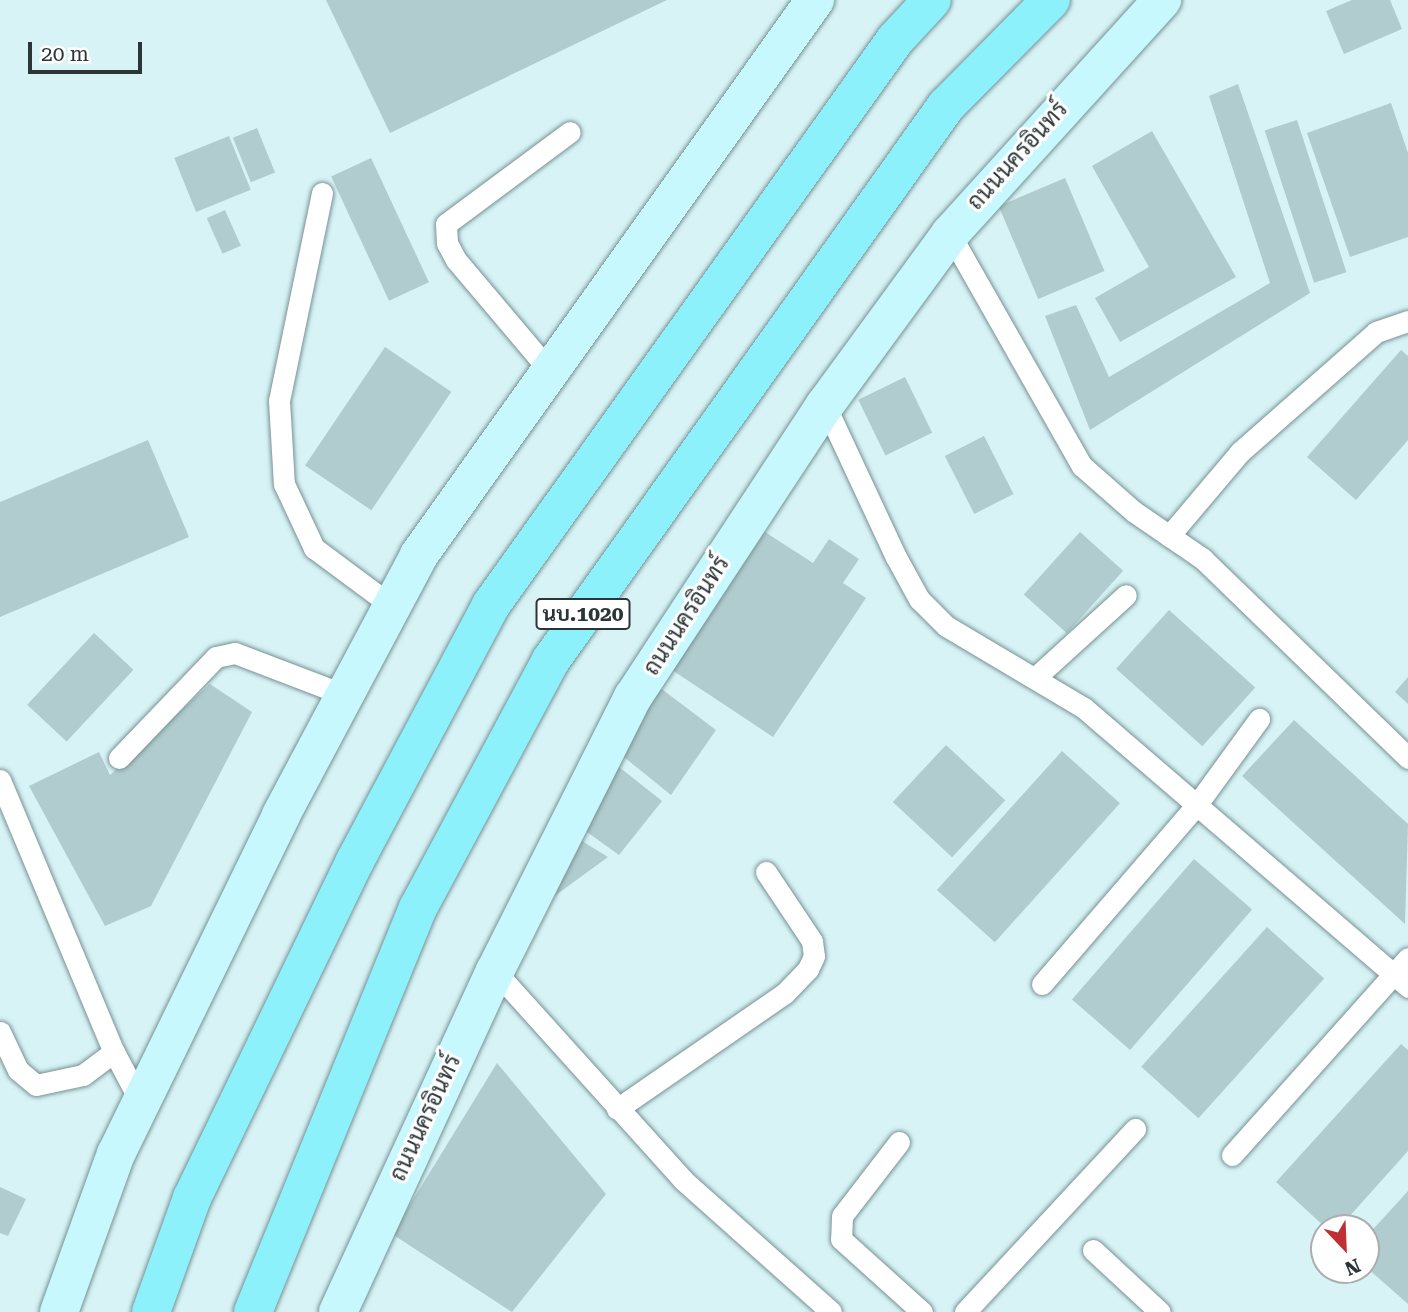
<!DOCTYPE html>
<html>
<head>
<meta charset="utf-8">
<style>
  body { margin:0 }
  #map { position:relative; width:1408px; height:1312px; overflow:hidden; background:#d7f3f6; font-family:"Roboto Serif",Sarabun,serif }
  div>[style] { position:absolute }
  .building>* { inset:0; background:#b1cccf; transform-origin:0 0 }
  .roads { filter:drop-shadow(0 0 2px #789194) drop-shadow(0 0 2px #789194) }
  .lane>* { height:21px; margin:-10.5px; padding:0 10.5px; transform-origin:10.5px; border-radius:10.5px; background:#fff }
  .secondary>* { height:38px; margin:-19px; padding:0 19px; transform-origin:19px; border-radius:19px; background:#c6f8fd }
  .primary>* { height:38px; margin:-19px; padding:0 19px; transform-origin:19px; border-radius:19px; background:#8cf1fb }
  span { translate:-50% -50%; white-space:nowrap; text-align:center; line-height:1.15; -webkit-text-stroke:6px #fff; paint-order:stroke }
  .shield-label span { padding:2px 5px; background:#fff; border:2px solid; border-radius:5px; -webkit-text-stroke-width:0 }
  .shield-label { font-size:21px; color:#2b3537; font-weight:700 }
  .street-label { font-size:23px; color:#2b3537 }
  .north { position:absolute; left:1310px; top:1214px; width:70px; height:70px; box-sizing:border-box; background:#fff; border:2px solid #aaaeaf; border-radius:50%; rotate:157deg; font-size:19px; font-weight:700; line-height:28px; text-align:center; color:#2b3537 }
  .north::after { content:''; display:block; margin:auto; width:24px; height:32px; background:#bf3034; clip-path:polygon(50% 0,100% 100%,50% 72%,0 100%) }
  .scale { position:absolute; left:28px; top:42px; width:114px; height:32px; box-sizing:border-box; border:4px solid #2b3537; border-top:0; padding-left:9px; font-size:21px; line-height:24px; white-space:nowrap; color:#2b3537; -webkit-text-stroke:5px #fff; paint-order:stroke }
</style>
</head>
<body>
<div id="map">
  <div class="building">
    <div style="clip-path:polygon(326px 0,667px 0,390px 133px)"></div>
    <div style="clip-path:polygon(1352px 0,1390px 0,1402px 29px,1344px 54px,1326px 11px)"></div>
    <div style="clip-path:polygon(1238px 84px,1310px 293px,1090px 430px,1045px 316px,1076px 305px,1109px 377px,1270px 283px,1209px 96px)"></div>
    <div style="clip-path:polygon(1391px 103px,1408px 153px,1408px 237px,1350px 257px,1307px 133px)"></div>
    <div style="left:1297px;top:120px;width:160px;height:34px;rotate:72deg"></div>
    <div style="left:257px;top:128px;width:48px;height:26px;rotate:68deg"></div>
    <div style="clip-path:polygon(1152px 131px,1236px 277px,1120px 342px,1095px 298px,1149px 267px,1092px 166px)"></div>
    <div style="left:229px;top:136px;width:58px;height:59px;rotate:68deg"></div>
    <div style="left:371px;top:158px;width:137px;height:44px;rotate:65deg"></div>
    <div style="left:1065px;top:178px;width:101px;height:72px;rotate:67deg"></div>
    <div style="left:225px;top:210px;width:39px;height:20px;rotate:66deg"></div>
    <div style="left:385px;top:347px;width:80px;height:143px;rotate:34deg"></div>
    <div style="clip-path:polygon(1401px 350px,1408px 356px,1408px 440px,1356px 500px,1307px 457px)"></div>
    <div style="left:905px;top:377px;width:62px;height:52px;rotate:64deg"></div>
    <div style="left:984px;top:436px;width:65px;height:44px;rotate:63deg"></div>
    <div style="clip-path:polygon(148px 440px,189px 537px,0 617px,0 502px)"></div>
    <div style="clip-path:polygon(765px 532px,813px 563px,829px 539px,859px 559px,843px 583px,866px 598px,773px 737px,672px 670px)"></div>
    <div style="left:1080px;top:532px;width:58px;height:84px;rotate:42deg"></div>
    <div style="left:1169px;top:610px;width:116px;height:79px;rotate:42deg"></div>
    <div style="left:94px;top:633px;width:54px;height:98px;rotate:43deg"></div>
    <div style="clip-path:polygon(1408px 677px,1408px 704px,1395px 692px)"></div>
    <div style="clip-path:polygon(210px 684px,252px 712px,151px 906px,105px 926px,29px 786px,99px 752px,110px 775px)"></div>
    <div style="clip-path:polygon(659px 687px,716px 730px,671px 795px,619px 753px)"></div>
    <div style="clip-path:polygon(1294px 720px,1408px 824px,1405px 924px,1242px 776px)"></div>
    <div style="left:946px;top:745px;width:81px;height:78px;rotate:43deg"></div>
    <div style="left:1062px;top:751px;width:78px;height:187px;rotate:42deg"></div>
    <div style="clip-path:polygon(614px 763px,662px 801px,619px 855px,580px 827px)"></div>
    <div style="clip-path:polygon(577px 838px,608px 857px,545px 903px)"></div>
    <div style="left:1194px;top:859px;width:77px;height:186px;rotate:41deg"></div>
    <div style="left:1267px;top:927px;width:77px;height:188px;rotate:42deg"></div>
    <div style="clip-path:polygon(1401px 1044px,1408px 1050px,1408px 1151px,1339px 1228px,1326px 1228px,1276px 1182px)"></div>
    <div style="clip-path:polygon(497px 1063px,606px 1194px,512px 1312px,392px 1234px)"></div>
    <div style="clip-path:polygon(0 1187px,26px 1199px,8px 1236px,0 1233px)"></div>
    <div style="clip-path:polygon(1408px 1191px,1408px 1304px,1366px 1267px,1366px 1237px)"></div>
  </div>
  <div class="roads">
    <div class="lane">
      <div style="left:322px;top:193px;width:212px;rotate:101.7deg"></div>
      <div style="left:279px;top:401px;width:83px;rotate:86.6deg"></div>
      <div style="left:284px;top:484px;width:71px;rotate:64.9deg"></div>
      <div style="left:314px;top:548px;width:97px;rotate:36.6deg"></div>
      <div style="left:950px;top:234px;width:267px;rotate:60.4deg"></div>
      <div style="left:1082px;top:466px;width:68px;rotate:41.4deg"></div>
      <div style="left:1133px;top:511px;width:85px;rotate:34.4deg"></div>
      <div style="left:1203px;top:559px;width:286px;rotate:44.1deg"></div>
      <div style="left:549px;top:370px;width:144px;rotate:-130.2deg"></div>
      <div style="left:456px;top:260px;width:19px;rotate:-118deg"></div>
      <div style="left:447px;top:243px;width:19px;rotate:-93deg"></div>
      <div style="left:446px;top:224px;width:154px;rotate:-36.6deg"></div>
      <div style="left:825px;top:405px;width:168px;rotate:65deg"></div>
      <div style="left:896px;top:557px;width:48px;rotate:61.3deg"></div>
      <div style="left:919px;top:599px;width:38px;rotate:45deg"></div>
      <div style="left:946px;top:626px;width:161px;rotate:30.7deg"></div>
      <div style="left:1084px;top:708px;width:428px;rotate:40.7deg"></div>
      <div style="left:1169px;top:536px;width:110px;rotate:-49.8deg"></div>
      <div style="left:1240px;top:452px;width:181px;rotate:-41.4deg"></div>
      <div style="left:1376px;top:332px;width:34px;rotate:-19deg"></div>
      <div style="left:1037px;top:676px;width:120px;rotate:-42.3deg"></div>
      <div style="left:119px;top:758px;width:140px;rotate:-46.2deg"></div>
      <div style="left:216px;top:657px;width:19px;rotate:-12deg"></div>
      <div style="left:235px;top:653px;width:118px;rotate:20.9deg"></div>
      <div style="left:0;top:780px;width:295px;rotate:67.3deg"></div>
      <div style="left:114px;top:1052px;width:58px;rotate:62.1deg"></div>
      <div style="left:495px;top:971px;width:281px;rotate:48deg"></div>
      <div style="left:683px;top:1180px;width:198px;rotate:41.7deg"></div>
      <div style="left:1042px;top:984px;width:239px;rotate:-49.2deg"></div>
      <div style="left:1198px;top:803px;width:104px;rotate:-54deg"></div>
      <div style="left:0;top:1032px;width:42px;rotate:64.7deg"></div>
      <div style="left:18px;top:1070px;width:23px;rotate:40deg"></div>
      <div style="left:36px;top:1085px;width:48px;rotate:-12deg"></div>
      <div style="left:83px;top:1075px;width:39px;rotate:-37deg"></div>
      <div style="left:617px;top:1109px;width:203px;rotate:-34.6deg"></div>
      <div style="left:784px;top:994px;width:35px;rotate:-46deg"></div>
      <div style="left:808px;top:969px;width:14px;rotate:-65deg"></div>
      <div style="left:814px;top:956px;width:15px;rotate:-98deg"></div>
      <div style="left:812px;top:941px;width:83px;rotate:-123.7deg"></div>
      <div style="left:899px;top:1142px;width:93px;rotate:127.6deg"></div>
      <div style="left:842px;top:1216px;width:23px;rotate:92deg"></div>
      <div style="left:841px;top:1239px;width:109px;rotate:42deg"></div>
      <div style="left:1232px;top:1155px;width:264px;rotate:-48.2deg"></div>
      <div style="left:1093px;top:1250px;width:91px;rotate:42.8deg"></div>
      <div style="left:965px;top:1312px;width:250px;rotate:-47.1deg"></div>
    </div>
    <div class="secondary">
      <div style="left:59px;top:1312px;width:168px;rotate:-70.2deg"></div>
      <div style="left:116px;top:1154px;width:377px;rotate:-64deg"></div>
      <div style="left:281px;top:815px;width:294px;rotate:-62deg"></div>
      <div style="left:419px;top:555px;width:682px;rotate:-54.49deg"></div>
      <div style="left:338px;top:1312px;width:375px;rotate:-65.3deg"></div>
      <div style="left:495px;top:971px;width:307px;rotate:-63.3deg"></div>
      <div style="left:633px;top:697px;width:349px;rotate:-56.7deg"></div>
      <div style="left:825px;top:405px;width:212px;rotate:-53.8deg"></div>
      <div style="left:950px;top:234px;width:316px;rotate:-47.8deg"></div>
    </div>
    <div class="primary">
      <div style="left:151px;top:1312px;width:121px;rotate:-70.2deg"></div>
      <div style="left:192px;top:1198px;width:374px;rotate:-64.2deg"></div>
      <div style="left:355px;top:861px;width:290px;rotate:-62deg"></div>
      <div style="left:491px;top:605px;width:695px;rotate:-54.43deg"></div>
      <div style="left:895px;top:40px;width:54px;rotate:-47.2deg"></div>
      <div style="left:253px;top:1312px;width:436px;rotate:-67.8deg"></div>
      <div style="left:418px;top:908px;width:281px;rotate:-61.8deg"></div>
      <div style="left:551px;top:660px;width:680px;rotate:-54.51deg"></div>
      <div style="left:946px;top:106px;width:149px;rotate:-45.3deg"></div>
    </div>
  </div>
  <div class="shield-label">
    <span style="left:583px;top:614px">นบ.1020</span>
  </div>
  <div class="street-label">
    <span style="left:1018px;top:156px;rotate:-48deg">ถนนนครอินทร์</span>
    <span style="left:687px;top:616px;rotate:-57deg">ถนนนครอินทร์</span>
    <span style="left:426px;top:1118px;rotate:-65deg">ถนนนครอินทร์</span>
  </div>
  <div class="north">N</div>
  <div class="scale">20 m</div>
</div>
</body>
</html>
